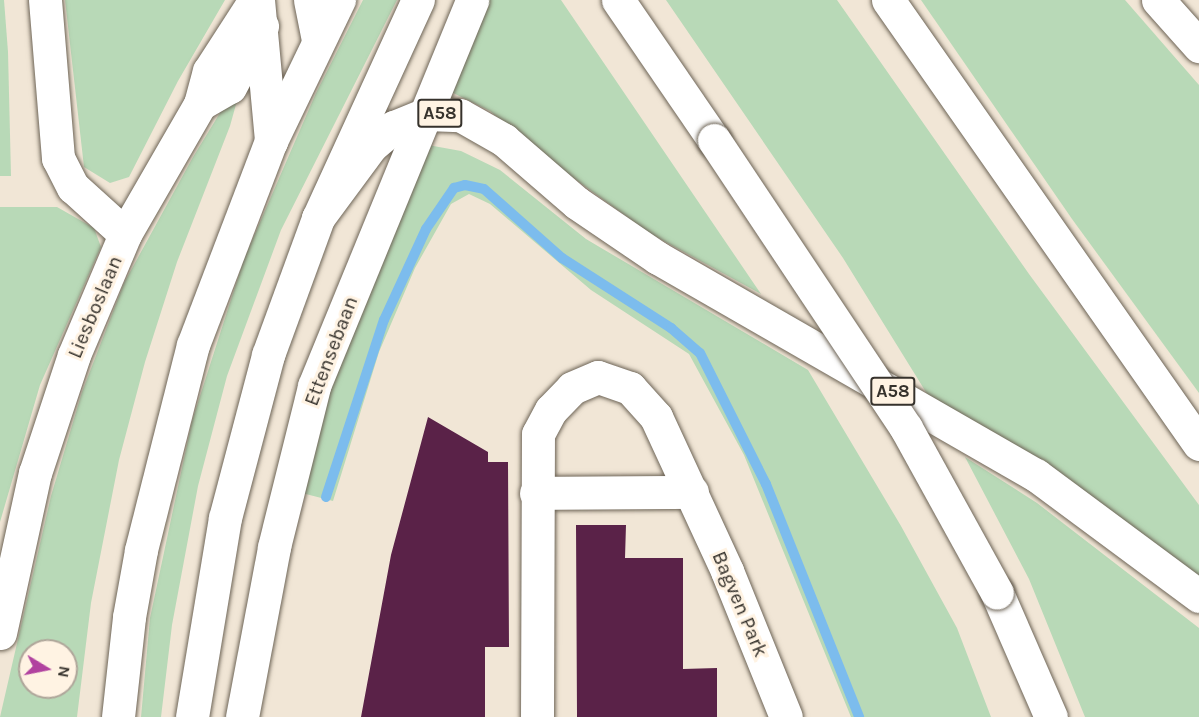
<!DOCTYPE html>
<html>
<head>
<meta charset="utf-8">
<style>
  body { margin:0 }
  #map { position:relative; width:1199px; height:717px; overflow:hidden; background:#f1e6d6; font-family:Karla,sans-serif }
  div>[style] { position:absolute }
  .green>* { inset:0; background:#b8d9b7 }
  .stream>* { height:10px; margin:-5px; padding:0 5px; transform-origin:5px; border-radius:5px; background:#7cbced }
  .building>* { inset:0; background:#5a2248 }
  .roads { filter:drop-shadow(0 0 2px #6d6456) drop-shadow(0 0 2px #6d6456) }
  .minor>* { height:33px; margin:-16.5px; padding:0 16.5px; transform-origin:16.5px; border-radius:16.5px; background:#fff }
  .major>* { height:33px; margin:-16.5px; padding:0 16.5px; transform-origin:16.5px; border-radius:16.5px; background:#fff }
  .highway>* { height:33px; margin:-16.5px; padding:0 16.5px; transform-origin:16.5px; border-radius:16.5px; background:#fff }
  .bridges { filter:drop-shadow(0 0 2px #6d6456) drop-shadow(0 0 2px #6d6456) }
  .highway-bridge>* { height:33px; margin:-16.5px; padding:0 16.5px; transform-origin:16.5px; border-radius:16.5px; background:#fff }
  span { translate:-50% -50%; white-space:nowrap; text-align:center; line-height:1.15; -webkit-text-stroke:6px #fff3e3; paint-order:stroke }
  .shield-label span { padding:2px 4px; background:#fff3e3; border:2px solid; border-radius:4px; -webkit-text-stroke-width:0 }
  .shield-label { font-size:18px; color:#36322c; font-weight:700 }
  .street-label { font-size:20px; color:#36322c }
  .north { position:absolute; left:18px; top:639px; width:60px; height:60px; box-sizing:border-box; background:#fff3e3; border:2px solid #afa69a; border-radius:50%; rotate:100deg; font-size:16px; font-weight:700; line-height:24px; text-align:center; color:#36322c }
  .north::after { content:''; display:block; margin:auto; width:21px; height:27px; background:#b1429f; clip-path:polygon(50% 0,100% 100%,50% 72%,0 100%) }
</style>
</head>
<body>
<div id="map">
  <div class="green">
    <div style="clip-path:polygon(0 0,4px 0,8px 52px,11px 176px,0 176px)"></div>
    <div style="clip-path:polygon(65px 0,225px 0,178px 81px,129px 177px,110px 183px,84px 167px)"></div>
    <div style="clip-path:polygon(363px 0,397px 0,281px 230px,227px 376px,198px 486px,172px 625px,161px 717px,141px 717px,150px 618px,192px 421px,244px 259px,316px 93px)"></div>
    <div style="clip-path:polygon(482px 0,561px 0,761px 294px,651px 234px,543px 156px,490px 111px,445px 89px)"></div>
    <div style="clip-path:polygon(666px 0,837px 0,1029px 274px,1199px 505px,1199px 582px,929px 397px,843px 258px)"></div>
    <div style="clip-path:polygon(921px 0,1125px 0,1199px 85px,1199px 393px,1072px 219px)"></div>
    <div style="clip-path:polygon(evenodd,245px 72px,230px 126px,177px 262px,145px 362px,119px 460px,91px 603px,77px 717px,0 717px,51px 496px,82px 392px,124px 283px,193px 157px,245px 72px,30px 651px,66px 651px,66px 687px,30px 687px,30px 651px)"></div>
    <div style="clip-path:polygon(428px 145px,461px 151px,500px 170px,586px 239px,808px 370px,901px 526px,957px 628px,991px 717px,851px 717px,744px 455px,689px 354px,591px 290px,490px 204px,469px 194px,451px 204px,415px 268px,379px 352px,333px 501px,298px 492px,323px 406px)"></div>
    <div style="clip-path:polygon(0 207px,57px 207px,94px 228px,101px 247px,40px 385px,0 522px)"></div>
    <div style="clip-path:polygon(965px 457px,1037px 503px,1199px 628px,1199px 717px,1085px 717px,1029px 579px)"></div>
  </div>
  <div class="stream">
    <div style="left:326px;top:497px;width:186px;rotate:-71.9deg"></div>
    <div style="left:384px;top:320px;width:100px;rotate:-65.2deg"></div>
    <div style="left:426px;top:229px;width:50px;rotate:-55.7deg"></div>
    <div style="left:454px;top:188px;width:11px;rotate:-15deg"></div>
    <div style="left:465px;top:185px;width:19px;rotate:12deg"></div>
    <div style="left:484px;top:189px;width:104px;rotate:41.5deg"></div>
    <div style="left:562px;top:258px;width:130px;rotate:32.7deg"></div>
    <div style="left:671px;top:328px;width:38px;rotate:41deg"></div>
    <div style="left:700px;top:353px;width:147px;rotate:63.3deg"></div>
    <div style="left:766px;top:484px;width:251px;rotate:68.2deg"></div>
  </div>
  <div class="building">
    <div style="clip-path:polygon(428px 417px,488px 452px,488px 462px,508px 462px,509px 647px,485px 647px,485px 717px,361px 717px,391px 555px)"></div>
    <div style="clip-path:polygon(576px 525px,626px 525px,625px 558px,683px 558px,683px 669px,717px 668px,717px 717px,577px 717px)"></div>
  </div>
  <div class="roads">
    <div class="minor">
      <div style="left:45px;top:0;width:159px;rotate:85.3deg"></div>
      <div style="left:58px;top:158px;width:33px;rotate:63deg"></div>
      <div style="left:73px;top:187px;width:70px;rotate:42.1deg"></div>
      <div style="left:258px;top:0;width:142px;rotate:84.7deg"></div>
      <div style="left:200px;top:104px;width:34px;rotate:-30deg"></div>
      <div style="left:230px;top:87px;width:69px;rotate:-62.3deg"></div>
      <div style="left:536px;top:493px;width:156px;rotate:-0.4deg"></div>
      <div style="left:0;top:633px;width:164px;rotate:-77.7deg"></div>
      <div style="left:35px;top:473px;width:124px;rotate:-71.7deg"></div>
      <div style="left:74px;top:355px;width:131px;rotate:-67.1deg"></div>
      <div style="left:125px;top:234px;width:150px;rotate:-60deg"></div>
      <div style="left:200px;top:104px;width:34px;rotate:-75deg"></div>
      <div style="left:209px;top:71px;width:85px;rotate:-57.1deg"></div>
      <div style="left:242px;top:717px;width:173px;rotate:-79.3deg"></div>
      <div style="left:274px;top:547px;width:166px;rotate:-76deg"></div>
      <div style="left:314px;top:386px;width:417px;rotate:-67.7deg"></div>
      <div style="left:537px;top:717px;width:283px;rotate:-89.8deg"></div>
      <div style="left:538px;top:434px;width:27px;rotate:-62deg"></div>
      <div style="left:551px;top:410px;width:30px;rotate:-46deg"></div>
      <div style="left:572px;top:388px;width:28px;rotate:-23deg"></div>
      <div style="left:598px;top:377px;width:34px;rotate:19deg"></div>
      <div style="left:630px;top:388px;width:39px;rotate:48deg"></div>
      <div style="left:656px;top:417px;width:170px;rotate:65.2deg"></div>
      <div style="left:727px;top:571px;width:157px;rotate:68deg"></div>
    </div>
    <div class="major">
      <div style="left:118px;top:717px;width:101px;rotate:-83.7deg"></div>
      <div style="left:129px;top:617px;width:68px;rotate:-79.8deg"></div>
      <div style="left:141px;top:550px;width:211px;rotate:-75.8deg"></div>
      <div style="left:193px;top:345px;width:218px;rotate:-69.1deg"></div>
      <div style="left:271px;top:141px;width:157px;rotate:-64.3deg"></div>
      <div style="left:192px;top:717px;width:202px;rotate:-80.6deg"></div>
      <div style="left:225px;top:518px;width:169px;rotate:-75.2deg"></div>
      <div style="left:268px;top:355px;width:146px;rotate:-69.9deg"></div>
      <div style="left:318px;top:218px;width:240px;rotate:-65.4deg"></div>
    </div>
    <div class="highway">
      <div style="left:310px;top:0;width:41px;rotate:78.7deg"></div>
      <div style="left:618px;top:0;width:170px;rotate:55.6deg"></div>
      <div style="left:888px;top:0;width:542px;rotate:54.99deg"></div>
      <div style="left:1158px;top:0;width:62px;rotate:48.3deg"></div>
      <div style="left:318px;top:218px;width:89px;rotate:-53.6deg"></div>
      <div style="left:371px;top:146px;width:30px;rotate:-40deg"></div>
      <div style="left:394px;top:127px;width:35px;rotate:-22deg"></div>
      <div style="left:426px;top:114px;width:34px;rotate:2deg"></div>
      <div style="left:460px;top:115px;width:51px;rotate:29.6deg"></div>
      <div style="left:504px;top:140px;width:96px;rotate:40.8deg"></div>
      <div style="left:577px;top:203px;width:98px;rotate:34.2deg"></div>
      <div style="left:658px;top:258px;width:436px;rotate:29.9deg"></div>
      <div style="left:1036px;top:475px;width:203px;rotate:36.6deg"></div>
      <div style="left:997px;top:593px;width:135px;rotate:66.5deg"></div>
    </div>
  </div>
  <div class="bridges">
    <div class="highway-bridge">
      <div style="left:714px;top:140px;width:346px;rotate:56.3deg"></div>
      <div style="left:906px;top:428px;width:188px;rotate:61.1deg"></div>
    </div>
  </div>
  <div class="shield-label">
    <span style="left:440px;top:113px">A58</span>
    <span style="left:893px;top:391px">A58</span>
  </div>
  <div class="street-label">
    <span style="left:95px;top:307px;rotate:-67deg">Liesboslaan</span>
    <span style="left:331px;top:351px;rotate:-69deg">Ettensebaan</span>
    <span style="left:740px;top:604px;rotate:67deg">Bagven Park</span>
  </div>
  <div class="north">N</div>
</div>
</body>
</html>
